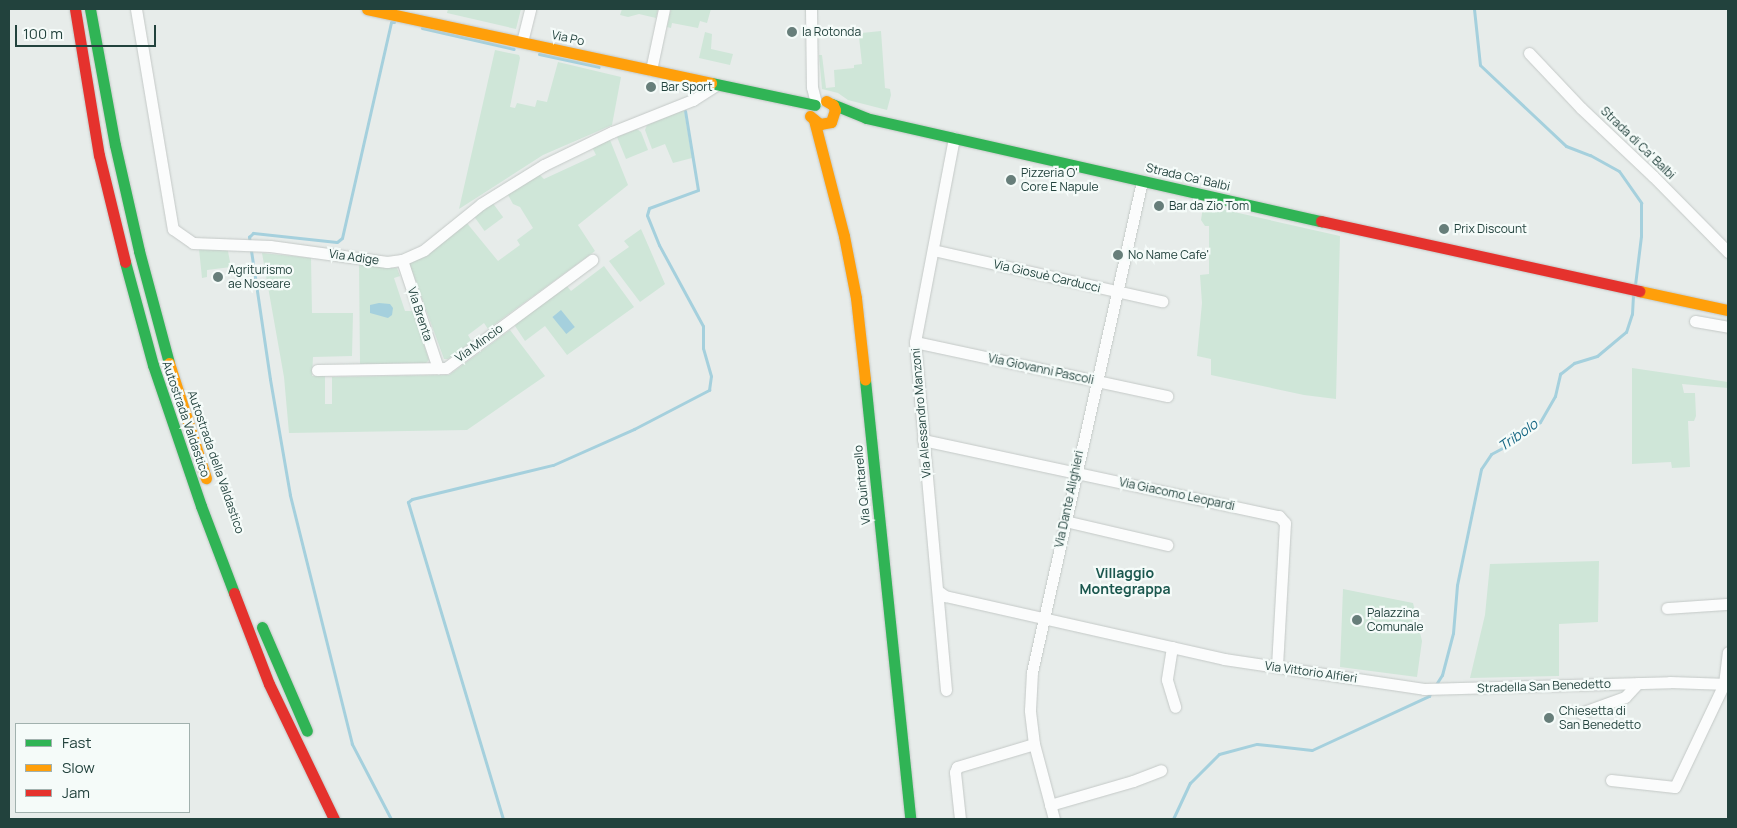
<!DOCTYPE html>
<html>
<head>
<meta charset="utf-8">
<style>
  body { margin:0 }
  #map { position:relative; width:1737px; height:828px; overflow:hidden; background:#e7ecea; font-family:Manrope,sans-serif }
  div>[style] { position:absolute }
  .green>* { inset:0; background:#cfe6d8; transform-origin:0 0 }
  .water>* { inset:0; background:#a5d0dd; transform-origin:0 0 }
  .stream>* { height:3px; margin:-1.5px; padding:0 1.5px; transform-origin:1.5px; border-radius:1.5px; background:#a5d0dd }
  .roads { filter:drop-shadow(0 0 1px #c4c9c7) drop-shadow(0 0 1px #c4c9c7) }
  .street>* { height:11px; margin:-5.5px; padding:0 5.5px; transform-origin:5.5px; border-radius:5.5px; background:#fbfcfc }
  .fast>* { height:11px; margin:-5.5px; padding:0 5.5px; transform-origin:5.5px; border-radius:5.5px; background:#30b455 }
  .slow>* { height:11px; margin:-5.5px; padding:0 5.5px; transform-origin:5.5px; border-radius:5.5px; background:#ff9f0a }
  .jam>* { height:11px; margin:-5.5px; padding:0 5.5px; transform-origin:5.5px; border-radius:5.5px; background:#e5322d }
  .dots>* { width:14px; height:14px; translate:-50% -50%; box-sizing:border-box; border:2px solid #f5fbf9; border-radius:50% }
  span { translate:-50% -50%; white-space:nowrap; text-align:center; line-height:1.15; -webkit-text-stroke:4.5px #f5fbf9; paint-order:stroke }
  .poi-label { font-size:12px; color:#22423d }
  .left { translate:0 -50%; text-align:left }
  .street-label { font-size:12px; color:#22423d }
  .water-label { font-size:14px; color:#166784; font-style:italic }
  .neighbourhood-label { font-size:14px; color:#1b574e; font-weight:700 }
  .frame { position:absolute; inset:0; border:10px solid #22423d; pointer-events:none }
  .legend { position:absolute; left:15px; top:723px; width:175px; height:90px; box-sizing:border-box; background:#f5fbf9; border:1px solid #a1b1ae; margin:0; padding:6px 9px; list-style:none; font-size:15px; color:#22423d }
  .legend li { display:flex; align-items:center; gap:10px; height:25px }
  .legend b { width:25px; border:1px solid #a1b1ae }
  .scale { position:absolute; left:15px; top:25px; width:141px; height:22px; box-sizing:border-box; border:2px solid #22423d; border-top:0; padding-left:6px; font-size:15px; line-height:18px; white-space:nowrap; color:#22423d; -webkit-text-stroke:4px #f5fbf9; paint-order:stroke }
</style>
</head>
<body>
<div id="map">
  <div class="green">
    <div style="clip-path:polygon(448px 9px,521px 9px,516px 29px,447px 13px)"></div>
    <div style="clip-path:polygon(622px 9px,658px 9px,656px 18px,639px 14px,628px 17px,620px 15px)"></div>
    <div style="clip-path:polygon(671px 9px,711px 9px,707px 23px,700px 21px,698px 28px,672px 23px,671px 28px,667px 27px)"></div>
    <div style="clip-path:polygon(881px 31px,885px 88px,890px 89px,891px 95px,887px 110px,848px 100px,838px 93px,822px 89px,819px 55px,822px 55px,826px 88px,835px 87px,834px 70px,854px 68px,854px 65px,862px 64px,859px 37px,843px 38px,842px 35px)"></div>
    <div style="clip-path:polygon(705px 32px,712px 34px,711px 49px,733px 54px,730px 65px,699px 58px)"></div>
    <div style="clip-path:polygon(495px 50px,519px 55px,520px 58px,510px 107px,515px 108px,517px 103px,535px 107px,537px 100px,547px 102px,558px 62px,621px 77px,612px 125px,543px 155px,459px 209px)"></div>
    <div style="clip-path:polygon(684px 110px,692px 158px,673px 163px,665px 144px,652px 149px,645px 130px,647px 125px)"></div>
    <div style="clip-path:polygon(637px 129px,641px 132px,648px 150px,626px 159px,617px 137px)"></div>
    <div style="clip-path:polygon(610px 140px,628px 185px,578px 225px,595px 251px,488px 329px,484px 323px,468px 335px,472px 342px,448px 359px,444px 359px,409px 263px,429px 254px,466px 222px,498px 261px,520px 245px,517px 240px,533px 228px,520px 207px,513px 204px,507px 193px,539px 174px,544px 179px,596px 155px,592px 147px)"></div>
    <div style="left:492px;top:202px;width:19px;height:23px;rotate:54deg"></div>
    <div style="clip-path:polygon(1203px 207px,1212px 207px,1340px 236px,1336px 399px,1304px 395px,1211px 375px,1211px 359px,1197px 356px,1202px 303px,1200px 275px,1209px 274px,1209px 226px,1205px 226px,1201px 220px)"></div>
    <div style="clip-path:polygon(641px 229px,665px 284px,640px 302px,609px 261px,629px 247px,624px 241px)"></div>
    <div style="clip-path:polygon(227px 246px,231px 267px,207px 270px,207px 277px,202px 278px,199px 249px,201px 247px)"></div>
    <div style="clip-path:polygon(262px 253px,311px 258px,312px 313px,353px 313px,352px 356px,313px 357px,312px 376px,325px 376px,325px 404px,332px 404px,332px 377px,449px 375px,510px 330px,545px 376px,467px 430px,289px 433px,284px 377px)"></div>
    <div style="clip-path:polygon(359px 265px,397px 268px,400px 276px,394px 278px,405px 311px,413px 311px,429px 360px,426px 363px,360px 364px)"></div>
    <div style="clip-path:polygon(604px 266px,634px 307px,567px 355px,545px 326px,525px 341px,515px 326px,516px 322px,567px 286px,571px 291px)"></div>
    <div style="clip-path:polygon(1632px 368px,1728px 382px,1728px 388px,1682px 384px,1684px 393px,1695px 393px,1696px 416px,1694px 421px,1688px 421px,1690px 467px,1672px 468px,1671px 462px,1632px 464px)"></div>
    <div style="clip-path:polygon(1599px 561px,1598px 622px,1559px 624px,1559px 676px,1470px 678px,1485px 615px,1490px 564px)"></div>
    <div style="clip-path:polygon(1343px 589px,1413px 603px,1422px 641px,1417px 677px,1340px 667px)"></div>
  </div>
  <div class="water">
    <div style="clip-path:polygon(379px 303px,390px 304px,393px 308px,392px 315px,388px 318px,370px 313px,370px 305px)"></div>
    <div style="left:561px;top:310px;width:22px;height:11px;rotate:51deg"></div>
  </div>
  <div class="stream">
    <div style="left:1474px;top:9px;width:56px;rotate:83.9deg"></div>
    <div style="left:1480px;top:65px;width:118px;rotate:43.3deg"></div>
    <div style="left:1566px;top:146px;width:26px;rotate:21deg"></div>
    <div style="left:1590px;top:155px;width:33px;rotate:29deg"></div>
    <div style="left:1619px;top:171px;width:39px;rotate:55deg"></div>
    <div style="left:1641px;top:203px;width:33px;rotate:90deg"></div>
    <div style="left:1641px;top:236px;width:49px;rotate:97deg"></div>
    <div style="left:422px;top:28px;width:94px;rotate:12.9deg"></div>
    <div style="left:539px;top:54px;width:61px;rotate:12.2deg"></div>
    <div style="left:1435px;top:686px;width:13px;rotate:-58deg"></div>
    <div style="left:1442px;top:675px;width:43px;rotate:-75.3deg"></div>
    <div style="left:1453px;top:633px;width:48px;rotate:-85.2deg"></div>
    <div style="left:1457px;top:585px;width:118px;rotate:-78.3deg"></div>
    <div style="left:1481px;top:469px;width:18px;rotate:-56deg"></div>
    <div style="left:1491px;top:454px;width:24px;rotate:-28deg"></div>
    <div style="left:1512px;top:443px;width:35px;rotate:-37deg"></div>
    <div style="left:1540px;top:422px;width:30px;rotate:-60deg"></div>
    <div style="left:1555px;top:396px;width:23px;rotate:-77deg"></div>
    <div style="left:1560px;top:374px;width:18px;rotate:-38deg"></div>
    <div style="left:1574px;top:363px;width:24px;rotate:-17deg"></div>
    <div style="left:1597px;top:356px;width:38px;rotate:-40deg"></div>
    <div style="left:1626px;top:332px;width:19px;rotate:-72deg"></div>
    <div style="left:1632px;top:314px;width:21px;rotate:-87deg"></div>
    <div style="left:391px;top:819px;width:85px;rotate:-117.5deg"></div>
    <div style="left:352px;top:744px;width:257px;rotate:-104deg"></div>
    <div style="left:290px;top:495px;width:118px;rotate:-99.8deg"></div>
    <div style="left:270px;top:379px;width:144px;rotate:-98.4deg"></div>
    <div style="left:249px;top:237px;width:6px;rotate:-45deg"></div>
    <div style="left:253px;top:233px;width:84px;rotate:6.1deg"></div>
    <div style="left:337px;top:242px;width:6px;rotate:-39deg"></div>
    <div style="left:342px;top:238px;width:221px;rotate:-77.2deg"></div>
    <div style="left:391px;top:22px;width:3px"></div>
    <div style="left:503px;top:819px;width:331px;rotate:-106.7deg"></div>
    <div style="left:408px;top:502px;width:5px;rotate:-37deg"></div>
    <div style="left:412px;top:499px;width:145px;rotate:-13.6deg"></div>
    <div style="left:553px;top:465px;width:89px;rotate:-24deg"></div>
    <div style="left:634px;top:429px;width:85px;rotate:-27.5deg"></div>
    <div style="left:709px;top:390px;width:14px;rotate:-82deg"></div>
    <div style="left:711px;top:376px;width:29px;rotate:-106deg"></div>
    <div style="left:703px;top:348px;width:22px;rotate:-90deg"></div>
    <div style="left:703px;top:326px;width:92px;rotate:-118.5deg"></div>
    <div style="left:659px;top:245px;width:32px;rotate:-112deg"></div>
    <div style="left:647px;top:215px;width:7px;rotate:-74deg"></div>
    <div style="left:649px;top:208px;width:52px;rotate:-20.2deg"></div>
    <div style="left:698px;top:190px;width:80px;rotate:-99.3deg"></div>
    <div style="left:1173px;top:819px;width:40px;rotate:-65deg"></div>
    <div style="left:1190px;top:783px;width:41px;rotate:-45deg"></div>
    <div style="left:1219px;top:754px;width:39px;rotate:-15deg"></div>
    <div style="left:1257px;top:744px;width:55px;rotate:6.2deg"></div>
    <div style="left:1312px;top:750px;width:129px;rotate:-24.8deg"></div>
    <div style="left:1429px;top:696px;width:4px;rotate:-63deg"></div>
  </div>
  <div class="roads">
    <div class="street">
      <div style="left:136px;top:9px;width:223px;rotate:80.5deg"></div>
      <div style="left:173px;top:229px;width:24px;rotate:35deg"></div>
      <div style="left:193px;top:243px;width:77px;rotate:2.2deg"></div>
      <div style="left:270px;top:246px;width:118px;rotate:7.8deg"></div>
      <div style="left:387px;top:262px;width:15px;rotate:-8deg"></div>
      <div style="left:402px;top:260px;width:24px;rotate:-24deg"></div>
      <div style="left:424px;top:250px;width:73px;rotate:-38.9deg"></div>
      <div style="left:481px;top:204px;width:74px;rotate:-31.8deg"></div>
      <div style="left:544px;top:165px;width:76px;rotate:-25.9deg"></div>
      <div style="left:612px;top:132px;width:87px;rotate:-21.6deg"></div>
      <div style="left:693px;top:100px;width:27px;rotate:-33deg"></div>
      <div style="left:811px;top:9px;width:78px;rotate:89.3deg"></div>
      <div style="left:812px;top:87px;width:16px;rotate:76deg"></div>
      <div style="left:522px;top:42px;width:34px;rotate:-76deg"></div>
      <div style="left:1529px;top:53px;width:76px;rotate:46.6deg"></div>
      <div style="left:1581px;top:108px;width:99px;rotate:43.4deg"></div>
      <div style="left:1653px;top:176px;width:107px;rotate:45.4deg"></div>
      <div style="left:651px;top:70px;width:62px;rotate:-78deg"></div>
      <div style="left:933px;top:250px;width:235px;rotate:12.6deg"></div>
      <div style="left:402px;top:260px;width:114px;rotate:71.6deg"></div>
      <div style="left:1695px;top:321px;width:34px;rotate:10deg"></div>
      <div style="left:915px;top:342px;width:258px;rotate:12.1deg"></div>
      <div style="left:317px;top:370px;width:129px;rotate:-0.9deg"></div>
      <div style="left:446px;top:368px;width:182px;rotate:-36.5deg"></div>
      <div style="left:923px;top:440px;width:364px;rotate:12.1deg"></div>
      <div style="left:1279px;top:516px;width:9px;rotate:49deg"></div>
      <div style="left:1285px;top:523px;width:144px;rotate:93.2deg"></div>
      <div style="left:1065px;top:521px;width:105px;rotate:13.2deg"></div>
      <div style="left:938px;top:591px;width:9px;rotate:36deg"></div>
      <div style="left:945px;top:596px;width:286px;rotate:12.7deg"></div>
      <div style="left:1224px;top:659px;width:202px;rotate:8.5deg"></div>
      <div style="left:1424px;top:689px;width:246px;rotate:-1.6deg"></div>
      <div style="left:1670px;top:682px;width:58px;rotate:2deg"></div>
      <div style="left:1667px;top:608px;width:61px;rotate:-3.8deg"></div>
      <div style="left:1172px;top:647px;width:33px;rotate:99deg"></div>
      <div style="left:1167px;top:680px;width:28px;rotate:73deg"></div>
      <div style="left:946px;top:690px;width:349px;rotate:-95.1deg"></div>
      <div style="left:915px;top:342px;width:208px;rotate:-79.2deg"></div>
      <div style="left:1581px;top:713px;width:47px;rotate:-20deg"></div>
      <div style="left:1625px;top:697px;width:19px;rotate:-47deg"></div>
      <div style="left:1611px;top:780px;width:64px;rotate:6.2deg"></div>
      <div style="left:1675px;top:787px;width:114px;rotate:-64.6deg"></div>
      <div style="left:1724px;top:684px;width:32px;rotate:-83deg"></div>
      <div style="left:1050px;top:805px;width:86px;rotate:-16.1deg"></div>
      <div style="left:1133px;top:781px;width:30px;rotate:-21deg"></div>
      <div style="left:960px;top:819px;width:47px;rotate:-96.1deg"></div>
      <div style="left:955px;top:772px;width:5px;rotate:-68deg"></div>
      <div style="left:957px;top:767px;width:80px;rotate:-16.6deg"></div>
      <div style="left:1054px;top:819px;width:78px;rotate:-104.9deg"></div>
      <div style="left:1034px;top:744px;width:34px;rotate:-97deg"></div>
      <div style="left:1030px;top:710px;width:38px;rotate:-87deg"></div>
      <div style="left:1032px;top:672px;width:503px;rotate:-77.37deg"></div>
    </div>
    <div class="fast">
      <div style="left:90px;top:9px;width:138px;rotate:79.6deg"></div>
      <div style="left:115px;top:145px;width:109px;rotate:77.2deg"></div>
      <div style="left:139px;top:251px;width:116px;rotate:75deg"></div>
      <div style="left:711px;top:83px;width:106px;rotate:11.9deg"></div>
      <div style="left:832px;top:104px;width:37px;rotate:22deg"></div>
      <div style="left:866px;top:118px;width:467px;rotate:12.8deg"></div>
      <div style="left:125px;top:262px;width:107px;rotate:74.8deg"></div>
      <div style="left:153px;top:365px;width:149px;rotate:71.2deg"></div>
      <div style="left:201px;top:506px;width:93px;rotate:69.2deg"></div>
      <div style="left:865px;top:380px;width:441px;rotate:84.1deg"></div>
      <div style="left:262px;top:627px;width:113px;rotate:66.6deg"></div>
    </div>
    <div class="slow">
      <div style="left:367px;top:9px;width:352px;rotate:12.1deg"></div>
      <div style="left:810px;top:116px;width:13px;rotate:39deg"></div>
      <div style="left:820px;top:124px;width:11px;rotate:-10deg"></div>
      <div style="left:831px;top:122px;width:13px;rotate:-72deg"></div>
      <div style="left:835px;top:110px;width:5px;rotate:-112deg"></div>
      <div style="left:833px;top:105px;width:8px;rotate:-150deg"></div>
      <div style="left:814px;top:120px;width:120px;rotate:75.5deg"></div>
      <div style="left:844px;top:236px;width:63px;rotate:79deg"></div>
      <div style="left:856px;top:298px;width:82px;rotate:83.7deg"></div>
      <div style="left:1639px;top:291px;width:91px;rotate:12.1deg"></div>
      <div style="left:169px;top:363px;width:121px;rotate:72.2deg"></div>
    </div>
    <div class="jam">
      <div style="left:75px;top:9px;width:148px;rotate:80.7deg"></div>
      <div style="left:99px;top:155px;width:110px;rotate:76.3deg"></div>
      <div style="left:1321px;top:221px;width:326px;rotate:12.4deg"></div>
      <div style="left:234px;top:593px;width:97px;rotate:69deg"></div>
      <div style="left:269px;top:684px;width:150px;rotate:64.3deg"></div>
    </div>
  </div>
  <div class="dots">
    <div style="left:792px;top:32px;background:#677e7a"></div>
    <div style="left:651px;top:87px;background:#677e7a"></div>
    <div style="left:1011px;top:180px;background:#677e7a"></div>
    <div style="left:1159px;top:206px;background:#677e7a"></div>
    <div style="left:1444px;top:229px;background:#677e7a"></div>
    <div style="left:1118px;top:255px;background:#677e7a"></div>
    <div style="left:218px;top:277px;background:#677e7a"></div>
    <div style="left:1357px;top:620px;background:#677e7a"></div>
    <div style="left:1549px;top:718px;background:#677e7a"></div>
  </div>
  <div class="poi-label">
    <span class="left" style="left:802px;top:32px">la Rotonda</span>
    <span class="left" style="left:661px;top:87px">Bar Sport</span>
    <span class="left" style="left:1021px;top:180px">Pizzeria O'<br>Core E Napule</span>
    <span class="left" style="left:1169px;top:206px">Bar da Zio Tom</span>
    <span class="left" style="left:1454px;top:229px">Prix Discount</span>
    <span class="left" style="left:1128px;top:255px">No Name Cafe'</span>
    <span class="left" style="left:228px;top:277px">Agriturismo<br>ae Noseare</span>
    <span class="left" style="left:1367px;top:620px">Palazzina<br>Comunale</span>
    <span class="left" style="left:1559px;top:718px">Chiesetta di<br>San Benedetto</span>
  </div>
  <div class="street-label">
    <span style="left:568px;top:38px;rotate:12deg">Via Po</span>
    <span style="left:1638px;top:143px;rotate:44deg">Strada di Ca' Balbi</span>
    <span style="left:1188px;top:177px;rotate:13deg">Strada Ca' Balbi</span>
    <span style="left:354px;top:257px;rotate:8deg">Via Adige</span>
    <span style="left:1047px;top:276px;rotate:13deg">Via Giosuè Carducci</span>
    <span style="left:420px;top:314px;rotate:72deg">Via Brenta</span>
    <span style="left:479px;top:343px;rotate:-36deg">Via Mincio</span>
    <span style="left:1041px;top:369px;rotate:12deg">Via Giovanni Pascoli</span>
    <span style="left:921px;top:413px;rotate:-95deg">Via Alessandro Manzoni</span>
    <span style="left:186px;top:419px;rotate:71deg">Autostrada Valdastico</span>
    <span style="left:216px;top:462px;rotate:71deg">Autostrada della Valdastico</span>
    <span style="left:862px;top:485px;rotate:-96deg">Via Quintarello</span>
    <span style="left:1177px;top:494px;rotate:12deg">Via Giacomo Leopardi</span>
    <span style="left:1069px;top:499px;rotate:-78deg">Via Dante Alighieri</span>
    <span style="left:1311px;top:672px;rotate:8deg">Via Vittorio Alfieri</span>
    <span style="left:1544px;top:686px;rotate:-2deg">Stradella San Benedetto</span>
  </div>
  <div class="water-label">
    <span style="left:1518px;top:435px;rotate:-35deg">Tribolo</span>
  </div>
  <div class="neighbourhood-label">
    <span style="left:1125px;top:581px">Villaggio<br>Montegrappa</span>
  </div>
  <div class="frame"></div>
  <ul class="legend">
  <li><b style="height:6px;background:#30b455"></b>Fast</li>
  <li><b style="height:6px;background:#ff9f0a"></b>Slow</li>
  <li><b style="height:6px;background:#e5322d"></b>Jam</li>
  </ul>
  <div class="scale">100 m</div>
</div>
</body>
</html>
